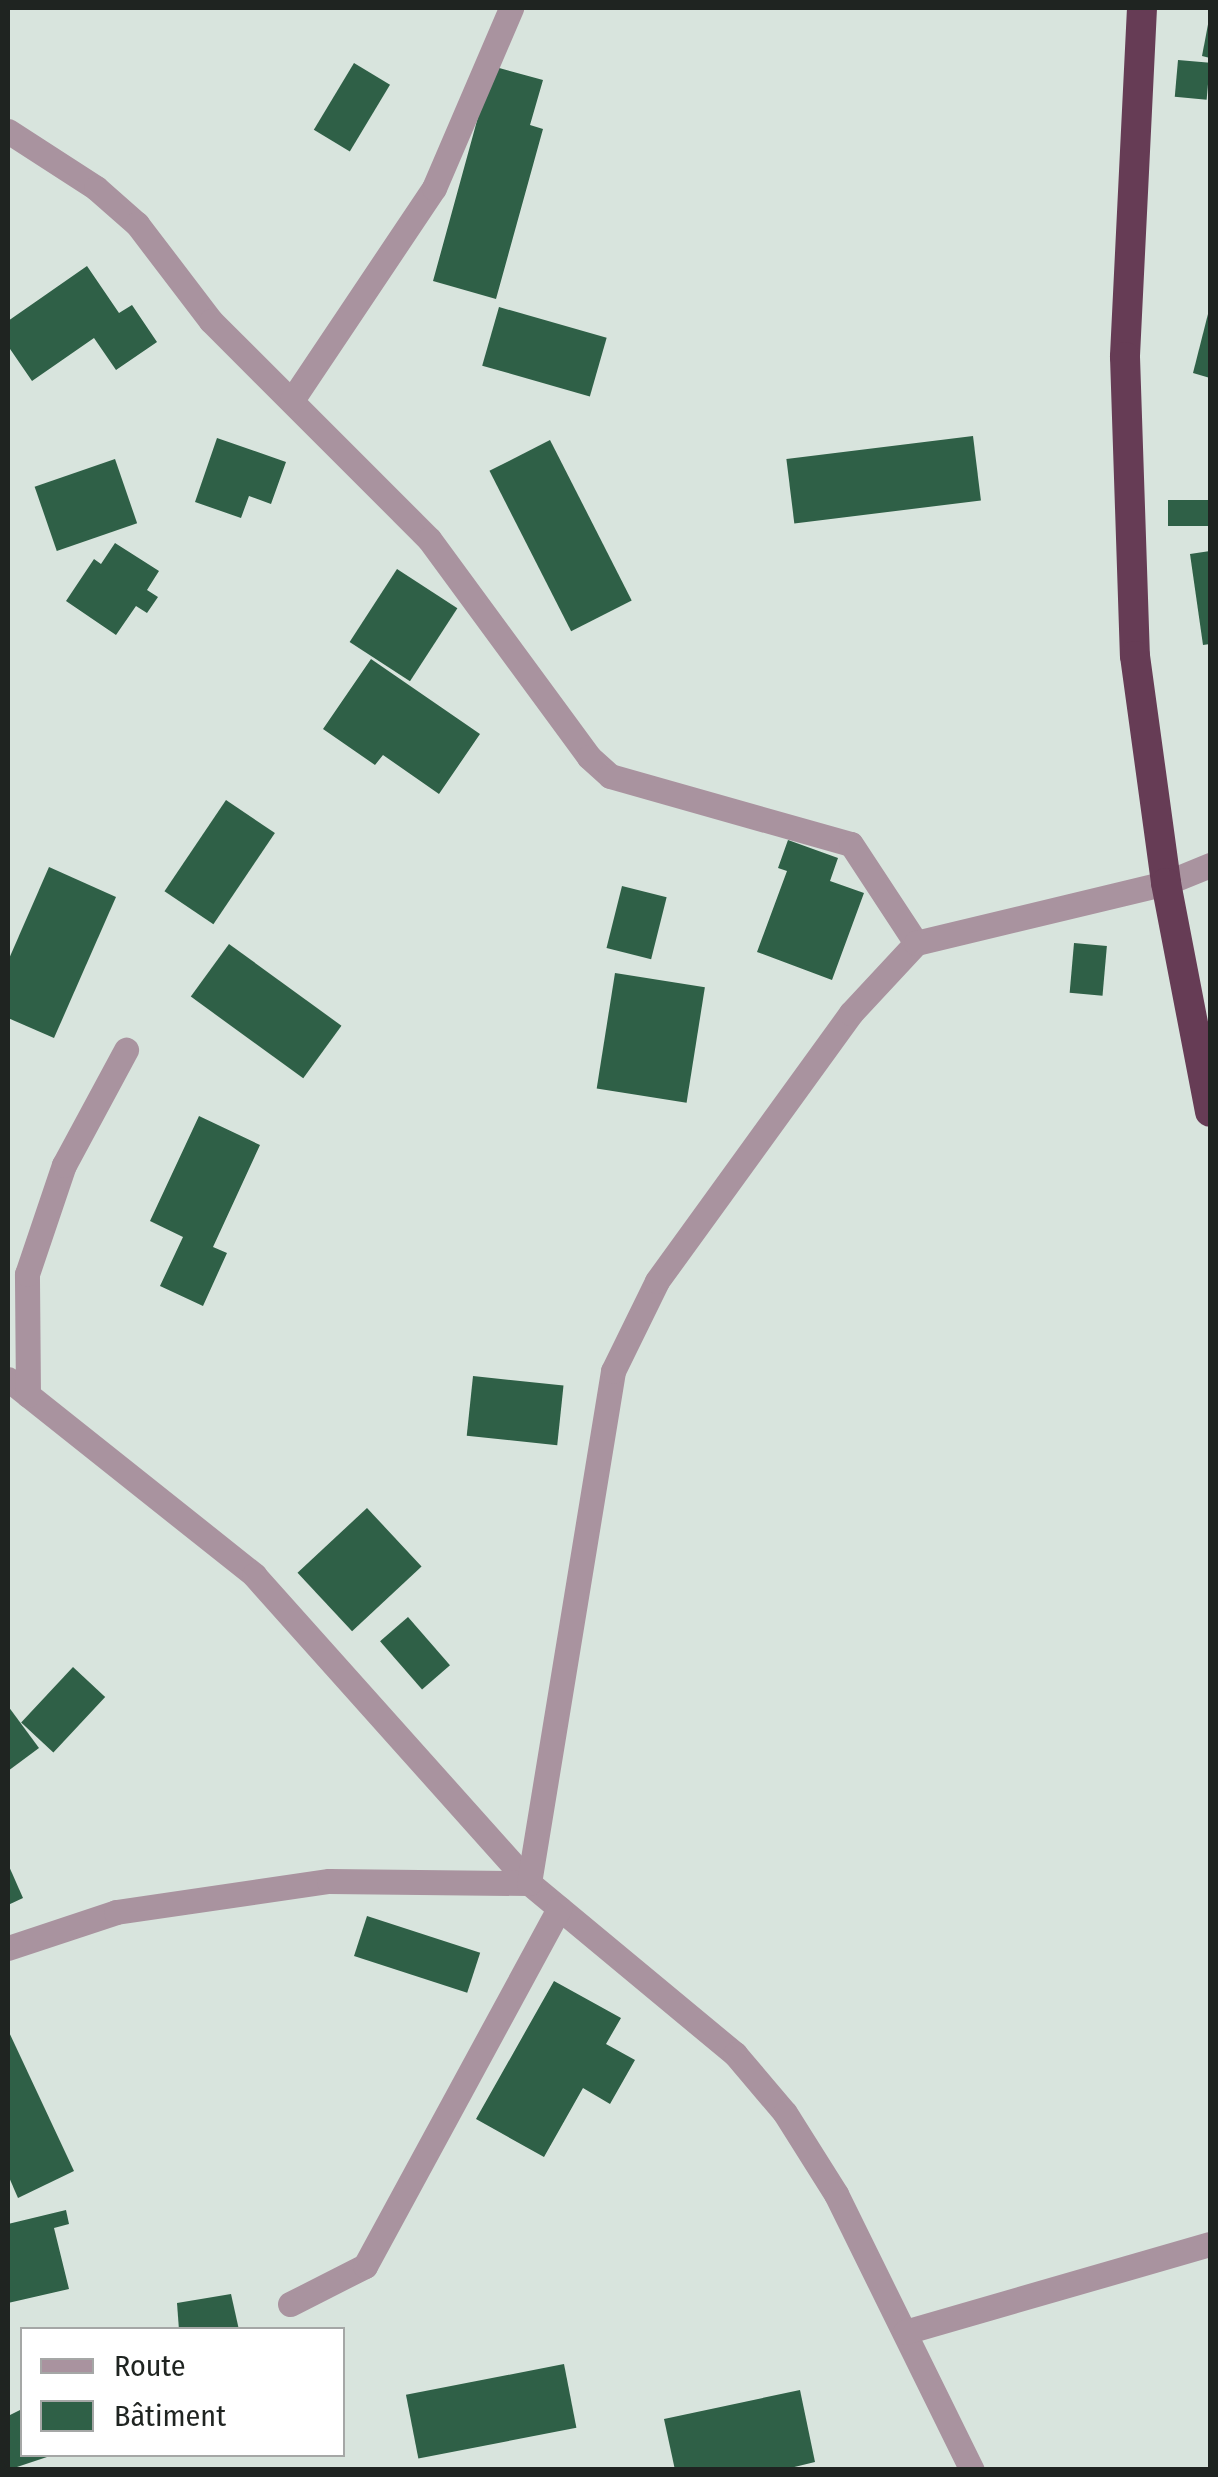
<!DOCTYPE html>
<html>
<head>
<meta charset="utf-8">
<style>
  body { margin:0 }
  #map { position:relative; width:1218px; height:2477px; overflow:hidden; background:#d8e4dd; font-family:"Fira Sans Condensed",sans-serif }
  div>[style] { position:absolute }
  .building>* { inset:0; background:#2f6047; transform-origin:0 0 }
  .minor>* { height:25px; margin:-12.5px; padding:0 12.5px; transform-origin:12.5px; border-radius:12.5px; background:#a9939f }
  .highway>* { height:30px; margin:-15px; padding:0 15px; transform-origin:15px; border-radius:15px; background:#663c55 }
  span { translate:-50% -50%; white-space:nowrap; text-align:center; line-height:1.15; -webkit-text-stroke:10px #fff; paint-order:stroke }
  .frame { position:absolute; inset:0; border:10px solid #1f2421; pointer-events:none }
  .legend { position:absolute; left:20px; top:2327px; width:325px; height:130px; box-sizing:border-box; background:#fff; border:2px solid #a5a7a6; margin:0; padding:12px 18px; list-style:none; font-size:30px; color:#1f2421 }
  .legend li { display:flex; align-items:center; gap:20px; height:50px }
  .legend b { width:50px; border:2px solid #a5a7a6 }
</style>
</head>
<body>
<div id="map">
  <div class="building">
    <div style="clip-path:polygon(1210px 14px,1210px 58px,1202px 56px)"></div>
    <div style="left:1178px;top:60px;width:32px;height:37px;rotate:5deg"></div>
    <div style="left:354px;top:63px;width:42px;height:78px;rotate:31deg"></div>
    <div style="clip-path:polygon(492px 66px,543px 80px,530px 125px,543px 129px,496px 299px,433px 281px)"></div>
    <div style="clip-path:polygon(87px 266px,119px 313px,132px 305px,157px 342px,116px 370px,94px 338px,32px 381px,8px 346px,8px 321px)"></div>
    <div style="left:499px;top:307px;width:112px;height:61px;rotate:16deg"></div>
    <div style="clip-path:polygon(1209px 310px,1210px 310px,1210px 378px,1193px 373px)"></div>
    <div style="left:973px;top:436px;width:65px;height:188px;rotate:83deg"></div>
    <div style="clip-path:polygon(217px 438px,286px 462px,271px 504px,249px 496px,241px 518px,195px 502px)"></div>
    <div style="left:550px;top:440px;width:180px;height:68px;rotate:63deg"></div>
    <div style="left:115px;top:459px;width:68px;height:85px;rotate:71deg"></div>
    <div style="left:1210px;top:500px;width:26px;height:42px;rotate:90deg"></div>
    <div style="clip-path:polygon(115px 543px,159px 571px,147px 590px,158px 597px,147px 613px,136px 606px,116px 635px,66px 601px,94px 559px,101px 564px)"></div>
    <div style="clip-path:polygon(1210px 551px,1210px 644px,1203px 645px,1190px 554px)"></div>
    <div style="left:397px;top:569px;width:72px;height:87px;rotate:33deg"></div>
    <div style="clip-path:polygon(371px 659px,480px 734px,439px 794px,383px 755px,375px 765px,323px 729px)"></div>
    <div style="left:226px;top:800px;width:59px;height:110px;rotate:34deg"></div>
    <div style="clip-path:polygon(788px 840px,838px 858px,830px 881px,864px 893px,832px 980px,757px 952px,787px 871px,778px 868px)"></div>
    <div style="clip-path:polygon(49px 867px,116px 897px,54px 1038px,8px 1018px,8px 961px)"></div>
    <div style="left:622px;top:886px;width:46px;height:64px;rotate:14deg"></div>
    <div style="left:1074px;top:943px;width:33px;height:50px;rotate:5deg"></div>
    <div style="left:229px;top:944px;width:139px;height:65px;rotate:36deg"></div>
    <div style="left:615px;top:973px;width:91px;height:117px;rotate:9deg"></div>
    <div style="clip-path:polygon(199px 1116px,260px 1145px,213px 1247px,227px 1253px,203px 1306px,160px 1286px,183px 1237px,150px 1221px)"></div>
    <div style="left:473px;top:1376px;width:91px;height:60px;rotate:6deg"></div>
    <div style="left:367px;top:1508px;width:80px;height:95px;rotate:47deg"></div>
    <div style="left:408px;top:1617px;width:64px;height:37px;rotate:49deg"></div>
    <div style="left:73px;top:1667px;width:44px;height:76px;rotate:43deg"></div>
    <div style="clip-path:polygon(8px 1706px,39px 1748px,8px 1771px)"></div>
    <div style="clip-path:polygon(8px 1864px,23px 1898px,8px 1905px)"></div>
    <div style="left:367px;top:1916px;width:119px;height:42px;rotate:18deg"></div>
    <div style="clip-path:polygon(554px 1981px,621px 2018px,606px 2044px,635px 2060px,610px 2104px,583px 2088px,544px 2157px,476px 2119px)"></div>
    <div style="clip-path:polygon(8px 2030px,74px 2171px,18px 2198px,8px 2175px)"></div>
    <div style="clip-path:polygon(66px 2210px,69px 2224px,54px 2228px,69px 2289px,8px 2303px,8px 2224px)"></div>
    <div style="clip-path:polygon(231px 2294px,239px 2330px,179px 2330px,177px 2303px)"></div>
    <div style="left:564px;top:2364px;width:65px;height:161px;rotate:79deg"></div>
    <div style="clip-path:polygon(800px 2390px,815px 2462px,782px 2470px,675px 2470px,664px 2419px)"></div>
    <div style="clip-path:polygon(22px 2409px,22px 2454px,47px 2457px,8px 2470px,8px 2416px)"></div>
  </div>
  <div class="minor">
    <div style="left:8px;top:131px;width:105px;rotate:32.9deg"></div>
    <div style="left:96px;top:188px;width:55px;rotate:41.3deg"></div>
    <div style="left:137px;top:224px;width:122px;rotate:52.7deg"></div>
    <div style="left:211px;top:321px;width:308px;rotate:45deg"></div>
    <div style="left:429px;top:539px;width:270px;rotate:53.7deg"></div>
    <div style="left:589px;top:757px;width:28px;rotate:42deg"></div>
    <div style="left:610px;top:776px;width:250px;rotate:15.8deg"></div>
    <div style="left:851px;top:844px;width:118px;rotate:56.7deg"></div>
    <div style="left:292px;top:400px;width:255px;rotate:-56.2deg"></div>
    <div style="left:434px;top:188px;width:196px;rotate:-66.8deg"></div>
    <div style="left:8px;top:1379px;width:315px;rotate:38.5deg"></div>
    <div style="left:254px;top:1575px;width:413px;rotate:48.2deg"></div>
    <div style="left:529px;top:1883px;width:268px;rotate:39.7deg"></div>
    <div style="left:735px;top:2054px;width:77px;rotate:49.7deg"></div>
    <div style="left:785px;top:2113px;width:96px;rotate:57.8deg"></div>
    <div style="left:836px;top:2194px;width:308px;rotate:63.8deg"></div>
    <div style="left:28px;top:1395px;width:121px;rotate:-90.5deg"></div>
    <div style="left:27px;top:1274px;width:115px;rotate:-71.3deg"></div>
    <div style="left:64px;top:1165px;width:131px;rotate:-61.7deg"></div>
    <div style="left:8px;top:1948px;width:114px;rotate:-18.4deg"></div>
    <div style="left:116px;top:1912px;width:215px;rotate:-8.3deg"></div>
    <div style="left:329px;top:1881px;width:200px;rotate:0.6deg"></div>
    <div style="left:529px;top:1883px;width:519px;rotate:-80.68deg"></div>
    <div style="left:613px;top:1371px;width:100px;rotate:-63.9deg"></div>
    <div style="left:657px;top:1281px;width:331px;rotate:-54.1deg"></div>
    <div style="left:851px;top:1013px;width:96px;rotate:-47.1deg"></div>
    <div style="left:916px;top:943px;width:257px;rotate:-13.5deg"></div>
    <div style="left:1166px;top:883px;width:48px;rotate:-22.2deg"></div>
    <div style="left:290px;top:2304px;width:84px;rotate:-26.9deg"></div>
    <div style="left:365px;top:2266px;width:407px;rotate:-61.5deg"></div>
    <div style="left:905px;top:2332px;width:317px;rotate:-16.1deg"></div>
  </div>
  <div class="highway">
    <div style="left:1142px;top:8px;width:349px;rotate:92.8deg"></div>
    <div style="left:1125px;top:357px;width:299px;rotate:88.1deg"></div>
    <div style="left:1135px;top:656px;width:229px;rotate:82.2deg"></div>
    <div style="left:1166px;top:883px;width:233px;rotate:79.1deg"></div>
  </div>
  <div class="frame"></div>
  <ul class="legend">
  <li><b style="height:12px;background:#a9939f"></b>Route</li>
  <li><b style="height:28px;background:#2f6047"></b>Bâtiment</li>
  </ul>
</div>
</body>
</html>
